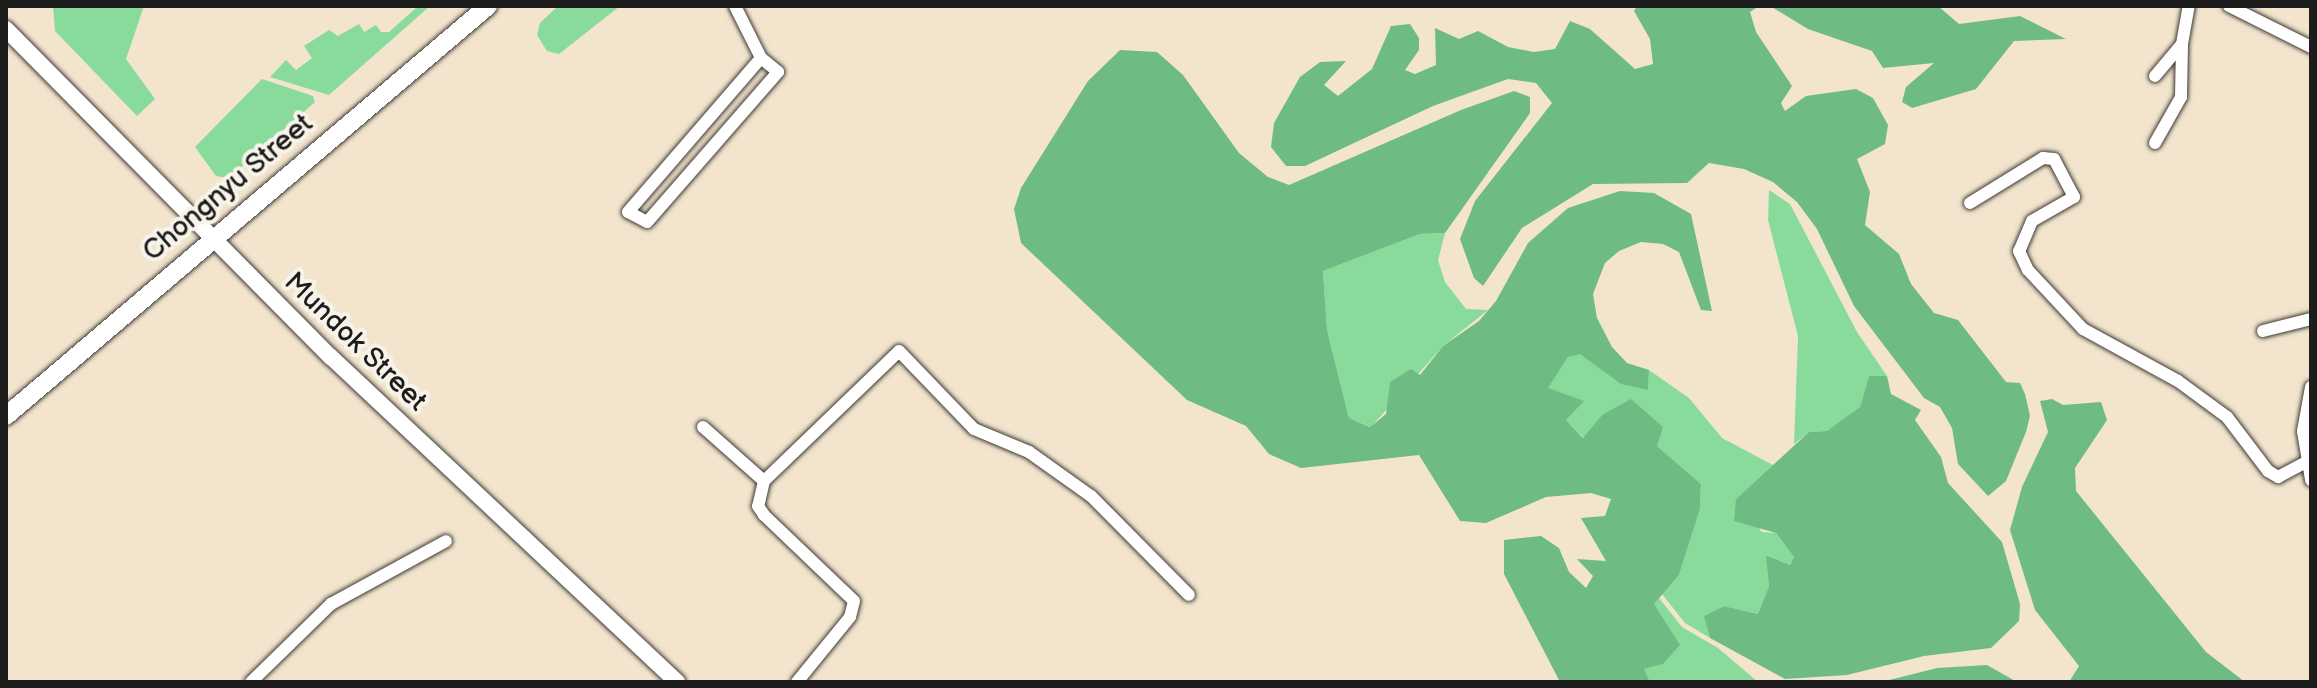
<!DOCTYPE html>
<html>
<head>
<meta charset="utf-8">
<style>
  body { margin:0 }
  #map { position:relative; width:2317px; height:688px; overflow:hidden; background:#f3e5cd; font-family:"Balsamiq Sans",sans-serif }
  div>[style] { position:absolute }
  .green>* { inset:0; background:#89db9c }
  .forest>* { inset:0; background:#6ebb84 }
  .roads { filter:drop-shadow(0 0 2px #3c3a37) drop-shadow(0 0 2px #3c3a37) }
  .street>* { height:12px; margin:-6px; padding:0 6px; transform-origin:6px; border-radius:6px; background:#fff }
  .secondary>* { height:16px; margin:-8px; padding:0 8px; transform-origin:8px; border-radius:8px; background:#fff }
  .primary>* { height:18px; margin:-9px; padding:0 9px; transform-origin:9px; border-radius:9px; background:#fff }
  span { translate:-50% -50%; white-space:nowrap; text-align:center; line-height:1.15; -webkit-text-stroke:8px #f7f3e8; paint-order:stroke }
  .street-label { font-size:28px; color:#1c1c1c }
  .frame { position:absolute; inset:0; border:8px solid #1c1c1c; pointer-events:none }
</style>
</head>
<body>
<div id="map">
  <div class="green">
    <div style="clip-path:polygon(53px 6px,144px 6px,126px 59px,155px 99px,137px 116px,55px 31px)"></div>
    <div style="clip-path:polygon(430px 6px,329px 95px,270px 77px,286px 60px,296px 70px,312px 58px,304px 46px,329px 30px,338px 36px,359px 24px,364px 32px,376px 25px,381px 32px,389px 32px,416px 8px)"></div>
    <div style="clip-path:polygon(558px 6px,620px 6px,559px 54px,547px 51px,537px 35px,540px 23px)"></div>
    <div style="clip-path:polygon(262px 79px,313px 96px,315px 102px,229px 178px,216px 176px,195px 147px)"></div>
    <div style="clip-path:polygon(1769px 190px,1790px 204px,1857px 332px,1887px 376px,1869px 377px,1860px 407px,1847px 419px,1827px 431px,1809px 432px,1794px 444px,1798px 336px,1768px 220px)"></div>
    <div style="clip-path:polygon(1445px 233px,1438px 260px,1445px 282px,1466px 309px,1488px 310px,1443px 346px,1371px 427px,1349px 418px,1327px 330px,1323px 271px,1420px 234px)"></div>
    <div style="clip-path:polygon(1580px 353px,1648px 390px,1649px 370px,1689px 398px,1722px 438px,1773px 465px,1736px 499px,1762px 532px,1776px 533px,1794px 557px,1790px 565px,1767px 555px,1769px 586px,1758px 614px,1724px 606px,1705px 616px,1710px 638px,1685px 623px,1662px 594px,1679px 575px,1700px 509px,1701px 484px,1657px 446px,1602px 415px,1584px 438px,1566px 420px,1583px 401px,1547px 389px,1568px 357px)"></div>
    <div style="clip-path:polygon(1659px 598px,1682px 627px,1718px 648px,1758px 682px,1650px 682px,1643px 669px,1663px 664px,1654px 604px)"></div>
  </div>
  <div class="forest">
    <div style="clip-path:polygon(1637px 6px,1759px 6px,1750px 12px,1756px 32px,1792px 86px,1781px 103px,1785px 111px,1806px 96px,1856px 89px,1873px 98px,1888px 125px,1885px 144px,1857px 159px,1870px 192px,1865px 225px,1899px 254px,1911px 284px,1934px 313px,1958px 320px,2006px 382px,2020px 383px,2025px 394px,2030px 416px,2026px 432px,2006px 481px,1988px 496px,1958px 464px,1952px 428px,1940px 407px,1924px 398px,1854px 306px,1817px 229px,1797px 202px,1773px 182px,1744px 169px,1709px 163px,1687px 183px,1593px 184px,1522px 228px,1483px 286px,1474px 278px,1460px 239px,1475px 201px,1552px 103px,1536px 83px,1508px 79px,1433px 106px,1305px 166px,1286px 166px,1271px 147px,1274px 123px,1300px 77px,1320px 62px,1346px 61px,1324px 85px,1338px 96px,1372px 69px,1391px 26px,1410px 24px,1419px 38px,1419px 50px,1405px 70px,1415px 74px,1436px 65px,1435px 28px,1459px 39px,1478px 31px,1508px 47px,1534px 52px,1555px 49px,1570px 21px,1590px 29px,1635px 69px,1653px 64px,1650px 39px,1634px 11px)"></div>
    <div style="clip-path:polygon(1770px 6px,1938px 6px,1959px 24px,2020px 16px,2066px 39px,2014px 41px,1976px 89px,1912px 108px,1902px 102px,1906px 87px,1934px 63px,1883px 68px,1872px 51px,1808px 29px)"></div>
    <div style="clip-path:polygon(1120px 50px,1157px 52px,1183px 75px,1239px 153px,1268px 177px,1289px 185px,1461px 110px,1514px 91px,1530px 97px,1530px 113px,1445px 233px,1420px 234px,1323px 271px,1327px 330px,1349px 418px,1370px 427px,1386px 414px,1390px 382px,1411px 369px,1420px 375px,1443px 346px,1479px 321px,1496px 301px,1528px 243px,1568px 208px,1620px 191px,1654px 193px,1691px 214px,1712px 311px,1701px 310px,1679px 252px,1663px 244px,1641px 242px,1619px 251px,1605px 263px,1593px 294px,1597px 318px,1612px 347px,1627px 363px,1649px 370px,1648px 390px,1621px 384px,1580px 354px,1568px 357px,1548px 388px,1584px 401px,1566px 420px,1583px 438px,1602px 415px,1631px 399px,1663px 427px,1657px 446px,1701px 484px,1700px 509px,1679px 575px,1654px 604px,1680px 645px,1663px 664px,1644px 669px,1650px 682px,1560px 682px,1504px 574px,1504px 540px,1541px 536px,1559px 548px,1569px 572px,1586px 588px,1593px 576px,1577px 559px,1606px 561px,1581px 518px,1605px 516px,1611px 499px,1591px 493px,1546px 497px,1486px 523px,1460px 521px,1419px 455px,1301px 468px,1269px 454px,1246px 426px,1187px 400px,1021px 243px,1014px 209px,1021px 188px,1088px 81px)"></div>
    <div style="clip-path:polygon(1869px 376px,1887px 376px,1891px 394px,1921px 410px,1915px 420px,1941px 457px,1948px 483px,2002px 542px,2020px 604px,2019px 621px,1991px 648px,1924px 656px,1847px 675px,1785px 679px,1710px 638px,1704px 616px,1724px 606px,1758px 614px,1769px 586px,1766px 555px,1790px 565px,1794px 557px,1776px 533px,1734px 521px,1736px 499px,1809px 432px,1827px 431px,1860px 407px)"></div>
    <div style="clip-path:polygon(2052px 399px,2063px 405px,2101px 402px,2107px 420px,2075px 468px,2076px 491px,2206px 652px,2245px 682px,2069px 682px,2079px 666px,2035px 610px,2010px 530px,2022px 487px,2048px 432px,2040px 401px)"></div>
    <div style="clip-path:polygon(1987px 665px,2017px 682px,1881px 682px,1937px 668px)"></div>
  </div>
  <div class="roads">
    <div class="street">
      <div style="left:735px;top:6px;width:58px;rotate:63.4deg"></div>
      <div style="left:761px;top:58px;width:22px;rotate:39deg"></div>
      <div style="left:778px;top:72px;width:199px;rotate:131.1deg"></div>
      <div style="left:647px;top:222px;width:21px;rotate:-152deg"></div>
      <div style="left:628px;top:212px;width:203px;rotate:-49.2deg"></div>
      <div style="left:2229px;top:6px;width:92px;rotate:26.6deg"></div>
      <div style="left:2155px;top:76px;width:42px;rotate:-49.8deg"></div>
      <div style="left:2182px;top:44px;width:39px;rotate:-80deg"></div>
      <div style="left:2155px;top:143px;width:53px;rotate:-60.5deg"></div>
      <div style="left:2181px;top:97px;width:53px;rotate:-88.9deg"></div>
      <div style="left:1970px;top:203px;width:86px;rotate:-31.7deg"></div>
      <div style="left:2043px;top:158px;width:11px;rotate:5deg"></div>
      <div style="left:2054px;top:159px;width:43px;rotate:62.2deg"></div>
      <div style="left:2074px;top:197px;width:48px;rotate:150.3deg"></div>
      <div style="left:2032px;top:221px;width:33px;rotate:113deg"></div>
      <div style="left:2019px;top:251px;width:21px;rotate:65deg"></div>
      <div style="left:2028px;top:270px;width:81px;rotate:47deg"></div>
      <div style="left:2083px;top:329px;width:108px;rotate:28.7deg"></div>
      <div style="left:2178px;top:381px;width:61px;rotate:36.3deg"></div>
      <div style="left:2227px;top:417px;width:68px;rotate:52.8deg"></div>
      <div style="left:2268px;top:471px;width:12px;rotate:31deg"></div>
      <div style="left:2278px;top:477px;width:32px;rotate:-28deg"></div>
      <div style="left:2306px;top:462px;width:7px;rotate:45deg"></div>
      <div style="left:2263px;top:331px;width:49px;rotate:-14deg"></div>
      <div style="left:2311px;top:387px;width:45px;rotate:100.3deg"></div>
      <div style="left:2303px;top:431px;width:50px;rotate:80.7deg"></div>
      <div style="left:703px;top:427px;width:81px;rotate:41.5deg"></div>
      <div style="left:764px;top:481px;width:26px;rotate:103deg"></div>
      <div style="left:758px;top:506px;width:11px;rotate:56deg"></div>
      <div style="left:764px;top:515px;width:124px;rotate:43.7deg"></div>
      <div style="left:854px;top:601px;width:16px;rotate:104deg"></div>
      <div style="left:850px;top:617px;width:84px;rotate:129.2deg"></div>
      <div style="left:764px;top:481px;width:187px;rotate:-43.9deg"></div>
      <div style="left:899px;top:351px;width:108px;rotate:46.1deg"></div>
      <div style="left:974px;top:429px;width:60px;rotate:22.7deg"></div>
      <div style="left:1029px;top:452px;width:76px;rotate:35.4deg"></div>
      <div style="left:1091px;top:496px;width:139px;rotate:45.3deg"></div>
      <div style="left:251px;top:682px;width:112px;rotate:-44.3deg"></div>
      <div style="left:331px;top:604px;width:131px;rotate:-28.7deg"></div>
    </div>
    <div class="secondary">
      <div style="left:6px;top:29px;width:462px;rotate:45.3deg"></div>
      <div style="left:331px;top:357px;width:475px;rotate:43.2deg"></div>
    </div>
    <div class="primary">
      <div style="left:6px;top:416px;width:633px;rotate:-40.39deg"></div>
    </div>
  </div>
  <div class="street-label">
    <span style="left:228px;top:188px;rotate:-40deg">Chongnyu Street</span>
    <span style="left:355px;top:342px;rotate:44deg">Mundok Street</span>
  </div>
  <div class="frame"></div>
</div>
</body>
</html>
